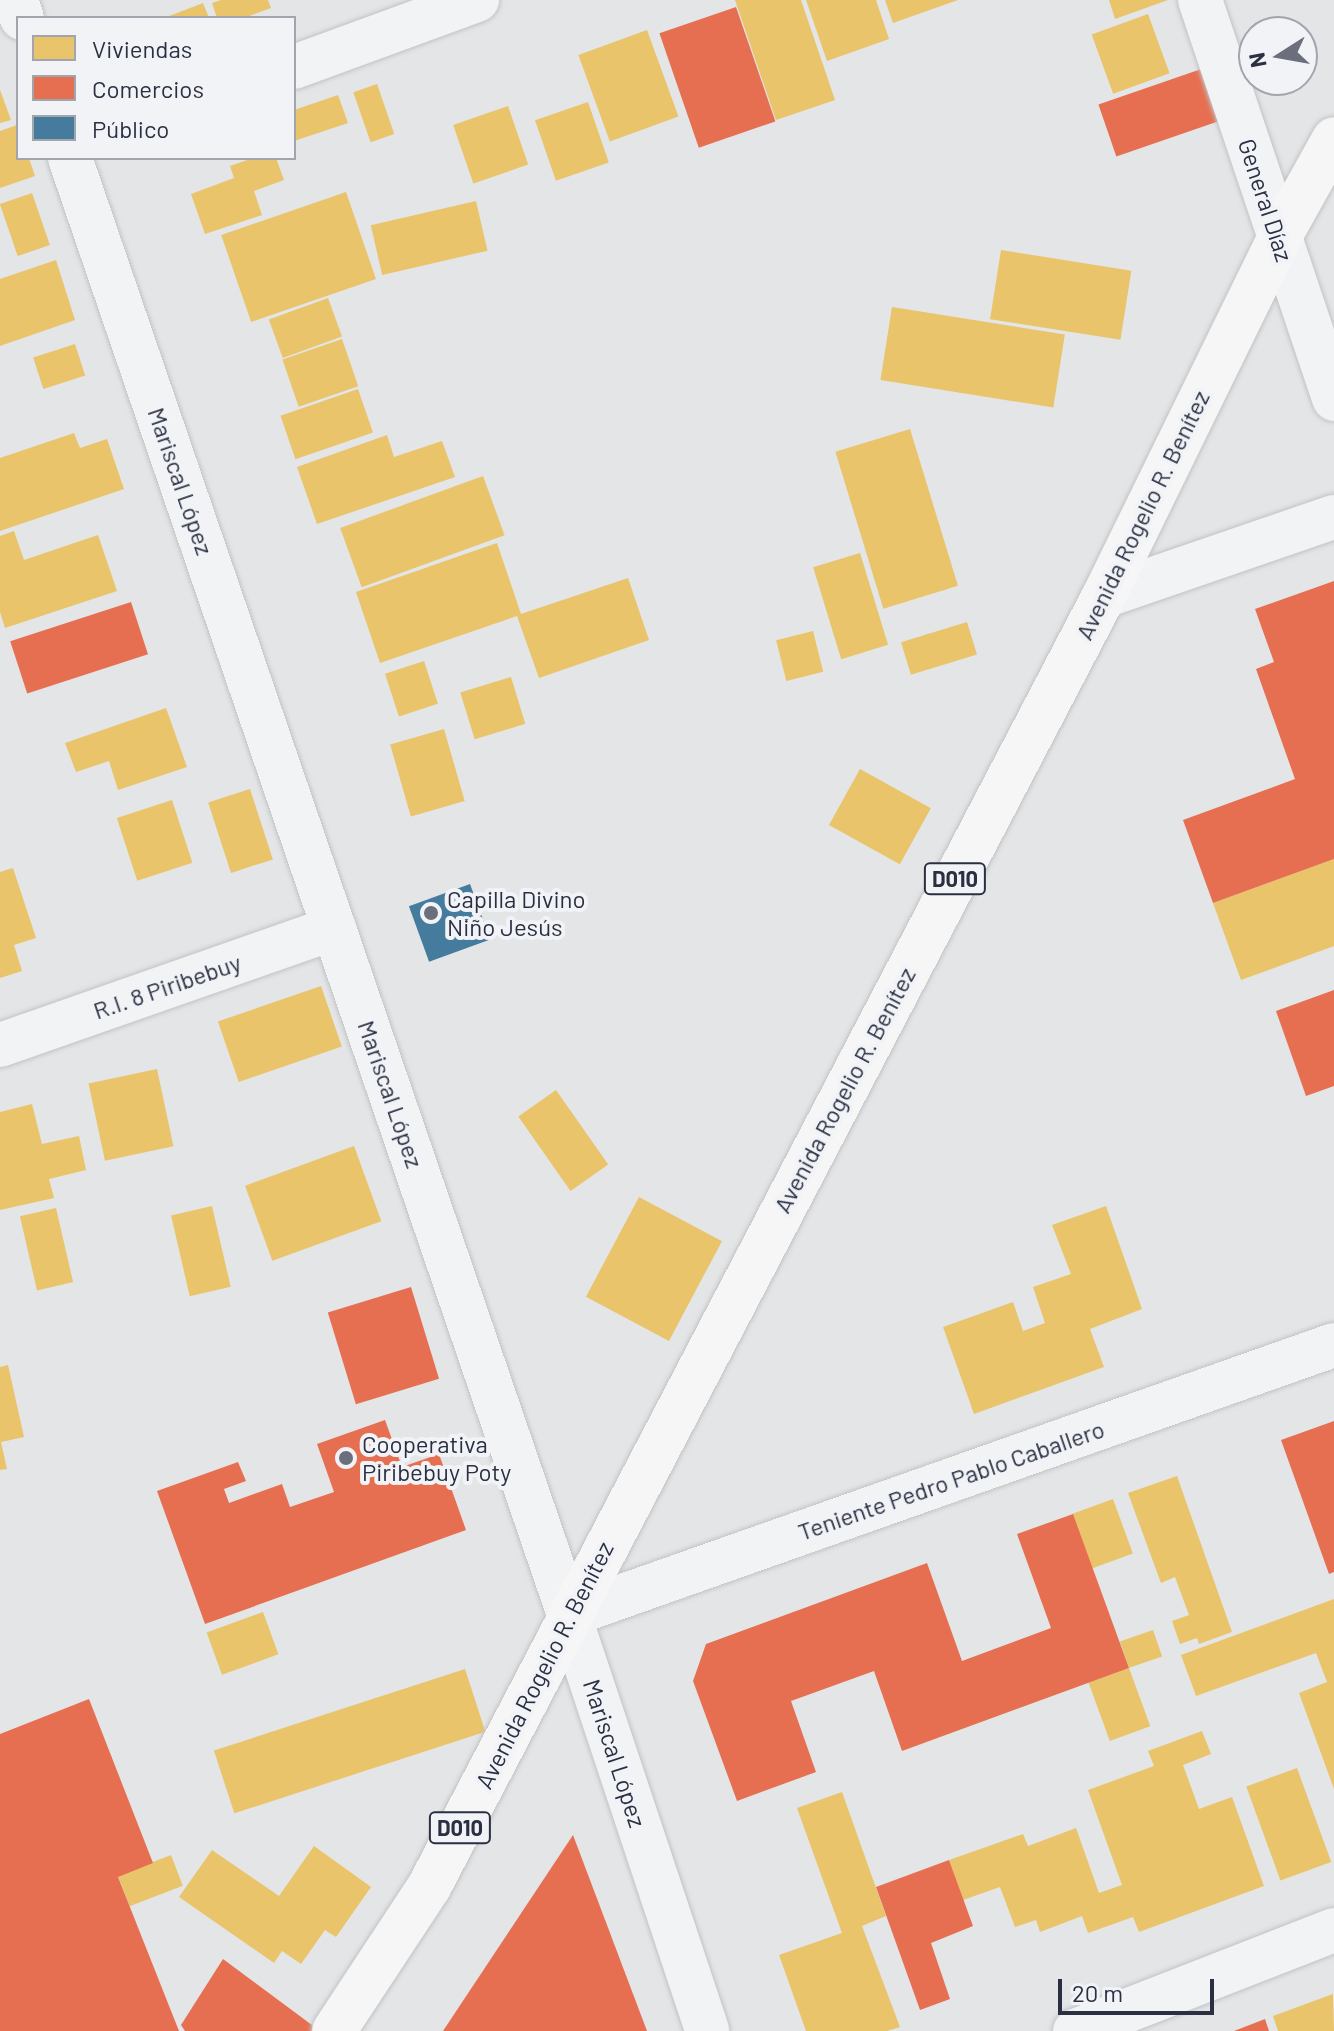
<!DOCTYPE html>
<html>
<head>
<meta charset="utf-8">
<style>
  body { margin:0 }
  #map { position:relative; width:1334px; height:2031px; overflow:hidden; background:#e3e5e7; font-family:Barlow,sans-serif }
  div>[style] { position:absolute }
  .homes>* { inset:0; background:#e9c46a; transform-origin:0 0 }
  .shops>* { inset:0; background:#e76f51; transform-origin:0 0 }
  .public>* { inset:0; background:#457b9d; transform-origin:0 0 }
  .roads { filter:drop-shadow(0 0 2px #c1c3c5) drop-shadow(0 0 2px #c1c3c5) }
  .street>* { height:44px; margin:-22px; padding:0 22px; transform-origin:22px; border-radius:22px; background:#f2f3f5 }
  .primary>* { height:44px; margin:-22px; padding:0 22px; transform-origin:22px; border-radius:22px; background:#f6f6f7 }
  .dots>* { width:22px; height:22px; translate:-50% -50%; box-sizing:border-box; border:4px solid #f1f3f7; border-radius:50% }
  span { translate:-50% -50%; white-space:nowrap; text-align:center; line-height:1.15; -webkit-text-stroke:8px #f1f3f7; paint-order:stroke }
  .shield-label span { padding:2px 6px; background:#f1f3f7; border:2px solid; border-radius:6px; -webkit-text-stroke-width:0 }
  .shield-label { font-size:22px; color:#2a3041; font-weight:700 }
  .street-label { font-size:24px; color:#2a3041 }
  .poi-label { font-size:24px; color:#2a3041 }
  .left { translate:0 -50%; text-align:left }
  .legend { position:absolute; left:16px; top:16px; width:280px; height:144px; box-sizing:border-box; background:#f1f3f7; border:2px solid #a1a5ae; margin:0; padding:10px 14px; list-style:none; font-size:24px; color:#2a3041 }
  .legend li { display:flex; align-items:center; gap:16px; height:40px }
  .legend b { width:40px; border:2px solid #a1a5ae }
  .north { position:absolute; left:1238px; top:16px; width:80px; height:80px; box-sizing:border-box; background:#f1f3f7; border:2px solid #a1a5ae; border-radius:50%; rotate:259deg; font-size:22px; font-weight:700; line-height:32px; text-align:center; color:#2a3041 }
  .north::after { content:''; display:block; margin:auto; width:28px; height:36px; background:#6b6f7b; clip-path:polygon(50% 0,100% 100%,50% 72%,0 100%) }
  .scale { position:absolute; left:1058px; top:1979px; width:156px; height:36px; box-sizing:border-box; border:4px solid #2a3041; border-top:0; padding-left:10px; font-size:24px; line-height:28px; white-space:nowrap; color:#2a3041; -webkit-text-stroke:6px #f1f3f7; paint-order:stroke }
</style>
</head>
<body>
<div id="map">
  <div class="homes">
    <div style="clip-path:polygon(221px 0,268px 0,271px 8px,244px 18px,217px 18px,212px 3px)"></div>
    <div style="clip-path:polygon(735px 0,801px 0,835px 100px,776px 120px)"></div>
    <div style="clip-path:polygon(806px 0,876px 0,889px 39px,827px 61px)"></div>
    <div style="clip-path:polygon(885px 0,958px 0,893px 23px)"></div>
    <div style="clip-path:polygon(1109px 0,1168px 0,1115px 19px)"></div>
    <div style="clip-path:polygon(203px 3px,209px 18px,164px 18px)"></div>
    <div style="left:1148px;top:14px;width:63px;height:60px;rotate:70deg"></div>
    <div style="left:647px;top:30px;width:92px;height:73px;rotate:70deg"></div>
    <div style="left:377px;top:84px;width:53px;height:25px;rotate:71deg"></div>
    <div style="clip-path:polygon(0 90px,11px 120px,0 123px)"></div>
    <div style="clip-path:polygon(338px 95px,348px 123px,294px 141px,294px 110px)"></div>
    <div style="left:588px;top:102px;width:64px;height:56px;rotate:71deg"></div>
    <div style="left:508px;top:106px;width:62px;height:58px;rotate:71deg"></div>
    <div style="clip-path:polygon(17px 125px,18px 158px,29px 158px,35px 176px,0 188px,0 131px)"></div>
    <div style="clip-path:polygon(253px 158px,276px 158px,284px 180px,254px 191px,262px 215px,205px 234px,191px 194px,234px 178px,230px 166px)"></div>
    <div style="left:346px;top:192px;width:92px;height:132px;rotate:71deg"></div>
    <div style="left:32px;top:193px;width:55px;height:34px;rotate:71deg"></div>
    <div style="left:476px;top:201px;width:51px;height:108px;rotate:77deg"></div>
    <div style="left:1001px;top:250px;width:132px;height:70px;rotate:9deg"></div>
    <div style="clip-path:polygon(56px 260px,75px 320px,0 346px,0 279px)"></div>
    <div style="left:328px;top:298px;width:41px;height:63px;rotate:70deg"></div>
    <div style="left:892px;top:307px;width:175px;height:74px;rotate:9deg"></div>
    <div style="left:342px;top:339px;width:50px;height:63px;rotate:71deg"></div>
    <div style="left:75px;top:344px;width:33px;height:44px;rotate:72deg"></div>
    <div style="left:358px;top:389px;width:46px;height:82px;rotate:71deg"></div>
    <div style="left:910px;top:429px;width:164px;height:78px;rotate:73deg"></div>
    <div style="clip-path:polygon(74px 433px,80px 448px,107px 439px,124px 489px,0 531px,0 458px)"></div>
    <div style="clip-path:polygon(387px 435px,394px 457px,442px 441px,455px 477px,317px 524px,297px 467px)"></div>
    <div style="left:483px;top:476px;width:63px;height:152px;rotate:70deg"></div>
    <div style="clip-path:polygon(14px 531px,24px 560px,98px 535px,117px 591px,5px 628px,0 612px,0 536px)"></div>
    <div style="clip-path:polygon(497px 543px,521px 614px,628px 578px,649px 640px,539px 678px,517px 616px,380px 663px,356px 592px)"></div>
    <div style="left:860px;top:553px;width:96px;height:49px;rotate:73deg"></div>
    <div style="left:967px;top:622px;width:34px;height:69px;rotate:73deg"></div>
    <div style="left:813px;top:631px;width:42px;height:38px;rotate:76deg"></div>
    <div style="left:424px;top:661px;width:45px;height:41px;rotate:72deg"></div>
    <div style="left:511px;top:677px;width:49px;height:53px;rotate:73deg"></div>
    <div style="clip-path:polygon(166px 708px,187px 767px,118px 790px,109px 761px,76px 772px,65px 743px)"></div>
    <div style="left:444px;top:729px;width:75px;height:56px;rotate:74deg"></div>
    <div style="left:860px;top:769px;width:81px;height:64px;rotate:29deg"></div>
    <div style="left:250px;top:789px;width:74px;height:44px;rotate:72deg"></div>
    <div style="left:172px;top:800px;width:66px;height:58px;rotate:72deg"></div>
    <div style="clip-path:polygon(1334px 859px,1334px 946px,1241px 980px,1213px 903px)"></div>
    <div style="clip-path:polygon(13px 868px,36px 938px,14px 945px,22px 971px,0 978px,0 872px)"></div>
    <div style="left:321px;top:986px;width:64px;height:109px;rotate:71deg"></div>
    <div style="left:157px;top:1069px;width:79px;height:70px;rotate:78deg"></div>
    <div style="left:556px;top:1090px;width:91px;height:46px;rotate:55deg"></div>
    <div style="clip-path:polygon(32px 1104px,42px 1144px,79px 1136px,86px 1170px,49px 1179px,54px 1198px,0 1210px,0 1112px)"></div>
    <div style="left:354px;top:1146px;width:80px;height:116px;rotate:70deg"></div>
    <div style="left:639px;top:1197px;width:94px;height:113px;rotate:28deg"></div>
    <div style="left:212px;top:1206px;width:83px;height:42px;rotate:77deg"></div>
    <div style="clip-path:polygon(1106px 1206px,1142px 1309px,1090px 1329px,1104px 1367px,974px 1414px,943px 1327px,1013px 1302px,1023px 1331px,1045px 1323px,1033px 1287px,1071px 1274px,1052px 1225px)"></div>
    <div style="left:56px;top:1208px;width:76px;height:37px;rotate:77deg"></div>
    <div style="clip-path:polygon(8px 1365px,24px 1437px,1px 1442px,7px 1469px,0 1470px,0 1367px)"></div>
    <div style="clip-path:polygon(1177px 1476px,1232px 1632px,1199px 1644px,1197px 1638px,1180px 1644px,1172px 1621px,1189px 1615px,1175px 1577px,1161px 1583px,1128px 1493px)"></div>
    <div style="left:1113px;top:1499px;width:58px;height:43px;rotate:70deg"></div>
    <div style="clip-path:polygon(1334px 1599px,1334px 1789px,1299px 1693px,1327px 1682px,1316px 1653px,1196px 1696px,1181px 1655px)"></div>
    <div style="left:263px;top:1612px;width:45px;height:60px;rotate:70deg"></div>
    <div style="left:1153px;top:1630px;width:28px;height:35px;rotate:71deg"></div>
    <div style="left:1129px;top:1668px;width:62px;height:43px;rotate:70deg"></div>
    <div style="left:465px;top:1669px;width:66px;height:264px;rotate:72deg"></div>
    <div style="clip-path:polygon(1202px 1731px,1211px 1754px,1183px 1765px,1199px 1809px,1232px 1797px,1264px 1886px,1139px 1932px,1133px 1917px,1088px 1933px,1082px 1916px,1040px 1932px,1036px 1920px,1015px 1927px,1000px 1887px,963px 1900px,949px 1860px,1023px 1834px,1028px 1846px,1076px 1828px,1099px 1893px,1122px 1885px,1088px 1790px,1154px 1766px,1148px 1751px)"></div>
    <div style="left:1297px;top:1768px;width:100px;height:54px;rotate:70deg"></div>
    <div style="clip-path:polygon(842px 1792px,886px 1916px,862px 1926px,900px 2027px,887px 2031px,806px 2031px,779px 1955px,842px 1933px,797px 1808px)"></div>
    <div style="clip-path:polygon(314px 1846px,371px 1887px,336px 1937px,325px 1930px,301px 1964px,282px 1951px,274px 1963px,179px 1897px,212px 1850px,279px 1896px)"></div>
    <div style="left:171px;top:1855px;width:33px;height:57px;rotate:69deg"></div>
    <div style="clip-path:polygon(1333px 1994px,1334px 2031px,1278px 2031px,1273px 2016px)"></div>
  </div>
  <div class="shops">
    <div style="left:736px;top:7px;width:121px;height:81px;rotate:71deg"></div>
    <div style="left:1210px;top:66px;width:55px;height:118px;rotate:71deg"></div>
    <div style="clip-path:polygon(1334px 581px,1334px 859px,1213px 903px,1183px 820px,1295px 779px,1256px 669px,1274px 662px,1255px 609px)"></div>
    <div style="left:131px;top:602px;width:55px;height:127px;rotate:72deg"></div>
    <div style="clip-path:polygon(1334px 990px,1334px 1086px,1306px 1096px,1276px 1011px)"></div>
    <div style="left:411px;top:1287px;width:96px;height:87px;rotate:73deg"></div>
    <div style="clip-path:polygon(385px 1420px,402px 1467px,439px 1454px,466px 1530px,205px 1624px,157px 1491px,238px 1462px,246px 1481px,224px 1489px,229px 1503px,282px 1484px,290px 1507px,334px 1492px,317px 1444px)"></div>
    <div style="clip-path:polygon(1334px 1421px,1334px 1572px,1329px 1574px,1281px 1440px)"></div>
    <div style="clip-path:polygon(1073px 1514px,1129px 1668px,902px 1751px,874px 1671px,791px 1701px,816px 1772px,737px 1801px,693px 1681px,706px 1644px,927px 1563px,962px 1661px,1051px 1628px,1017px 1534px)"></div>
    <div style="clip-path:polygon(89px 1699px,153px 1863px,118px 1877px,179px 2031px,0 2031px,0 1734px)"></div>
    <div style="clip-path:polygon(573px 1835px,647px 2031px,443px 2031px)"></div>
    <div style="clip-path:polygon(949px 1860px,973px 1926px,931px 1943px,950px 1999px,920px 2010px,876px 1887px)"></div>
    <div style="clip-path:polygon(223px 1959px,320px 2031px,185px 2031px,181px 2025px)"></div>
    <div style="clip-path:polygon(1265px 2019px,1269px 2031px,1234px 2031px)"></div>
  </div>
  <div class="public">
    <div style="left:470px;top:884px;width:59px;height:65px;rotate:70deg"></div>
  </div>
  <div class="roads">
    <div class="street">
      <div style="left:16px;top:0;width:19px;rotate:72deg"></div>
      <div style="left:1200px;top:0;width:421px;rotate:71.4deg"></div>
      <div style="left:294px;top:67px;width:195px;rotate:-20.1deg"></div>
      <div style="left:70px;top:158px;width:1540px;rotate:71.09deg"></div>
      <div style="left:569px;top:1615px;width:438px;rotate:71.6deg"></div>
      <div style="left:1104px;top:596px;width:243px;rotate:-19deg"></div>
      <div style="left:0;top:1045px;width:354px;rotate:-19.3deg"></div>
      <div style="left:569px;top:1615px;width:811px;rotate:-19.44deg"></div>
      <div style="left:1075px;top:2031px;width:278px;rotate:-21.3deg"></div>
    </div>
    <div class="primary">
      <div style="left:334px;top:2031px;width:173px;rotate:-56.6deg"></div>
      <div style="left:429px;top:1887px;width:1457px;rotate:-62.4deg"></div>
      <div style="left:1104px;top:596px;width:398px;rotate:-63.9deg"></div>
      <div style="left:1279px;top:238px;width:113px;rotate:-60.9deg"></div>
    </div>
  </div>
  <div class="dots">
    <div style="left:431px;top:913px;background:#6b6f7b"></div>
    <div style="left:346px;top:1458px;background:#6b6f7b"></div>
  </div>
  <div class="shield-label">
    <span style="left:955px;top:879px">D010</span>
    <span style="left:460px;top:1828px">D010</span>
  </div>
  <div class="street-label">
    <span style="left:1266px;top:200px;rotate:72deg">General Díaz</span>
    <span style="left:181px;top:481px;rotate:71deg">Mariscal López</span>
    <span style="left:1142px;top:515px;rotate:-64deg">Avenida Rogelio R. Benítez</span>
    <span style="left:167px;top:986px;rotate:-19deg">R.I. 8 Piribebuy</span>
    <span style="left:844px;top:1090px;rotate:-62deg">Avenida Rogelio R. Benítez</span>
    <span style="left:391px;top:1094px;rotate:71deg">Mariscal López</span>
    <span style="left:951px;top:1480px;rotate:-19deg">Teniente Pedro Pablo Caballero</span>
    <span style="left:544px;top:1665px;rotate:-63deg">Avenida Rogelio R. Benítez</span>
    <span style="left:615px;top:1753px;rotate:72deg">Mariscal López</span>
  </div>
  <div class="poi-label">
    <span class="left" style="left:447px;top:913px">Capilla Divino<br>Niño Jesús</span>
    <span class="left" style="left:362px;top:1458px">Cooperativa<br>Piribebuy Poty</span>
  </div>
  <ul class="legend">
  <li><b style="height:22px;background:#e9c46a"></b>Viviendas</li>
  <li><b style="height:22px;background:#e76f51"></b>Comercios</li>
  <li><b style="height:22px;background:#457b9d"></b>Público</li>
  </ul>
  <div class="north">N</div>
  <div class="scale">20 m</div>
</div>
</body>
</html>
